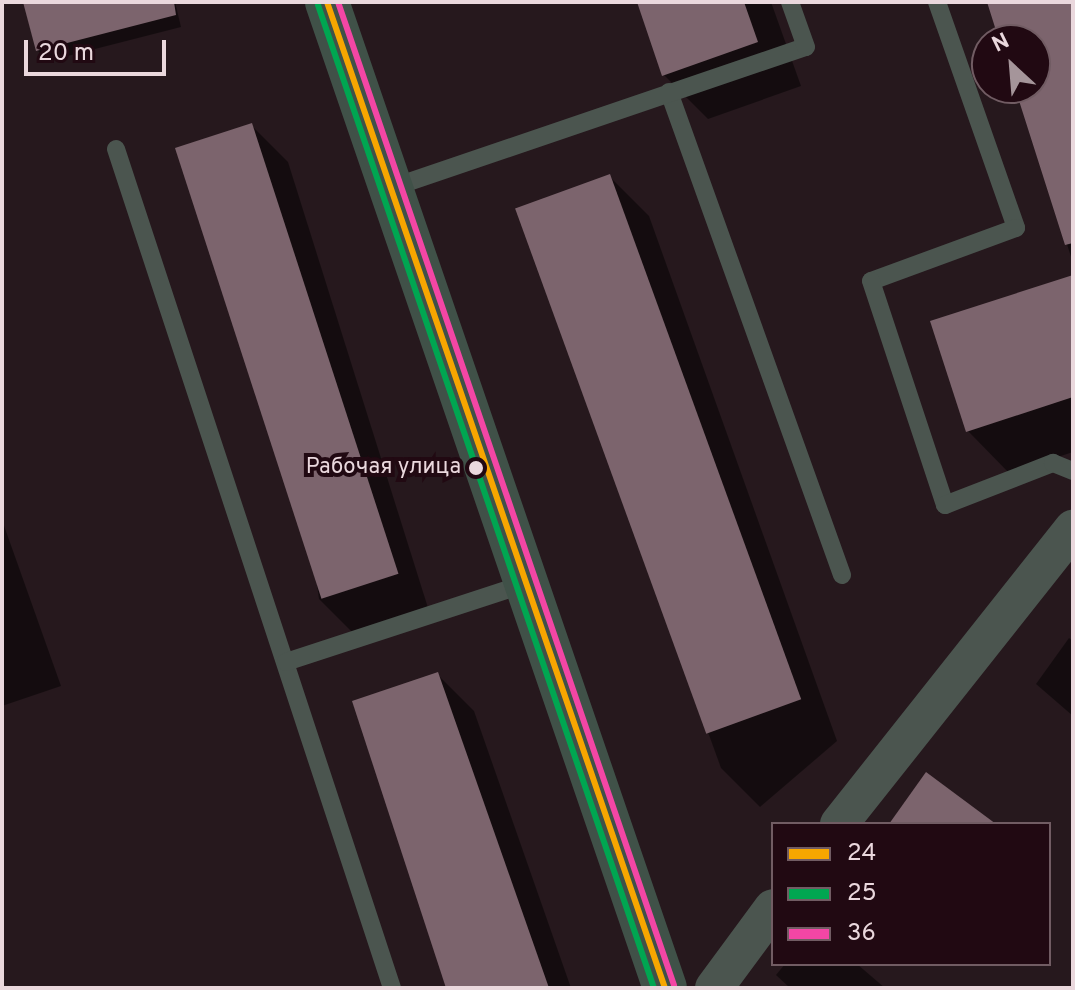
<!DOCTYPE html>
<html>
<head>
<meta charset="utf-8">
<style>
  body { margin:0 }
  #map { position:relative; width:1075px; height:990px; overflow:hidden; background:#26181d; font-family:Overpass,sans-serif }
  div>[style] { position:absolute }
  .shadow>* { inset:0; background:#0007 }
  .building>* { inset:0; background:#7c646d; transform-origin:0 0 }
  .lane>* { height:18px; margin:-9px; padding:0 9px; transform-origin:9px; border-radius:9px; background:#4b554f }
  .street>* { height:38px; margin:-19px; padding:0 19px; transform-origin:19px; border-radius:19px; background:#4b554f }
  .secondary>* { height:44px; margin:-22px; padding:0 22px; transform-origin:22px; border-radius:22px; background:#405148 }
  .bus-1>* { height:6px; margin:-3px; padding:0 3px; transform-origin:3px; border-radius:3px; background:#f7a600 }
  .bus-2>* { height:6px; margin:-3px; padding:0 3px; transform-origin:3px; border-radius:3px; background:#00a651 }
  .bus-3>* { height:6px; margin:-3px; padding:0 3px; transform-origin:3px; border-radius:3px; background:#f346a5 }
  .dots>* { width:22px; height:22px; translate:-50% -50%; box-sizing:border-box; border:4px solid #210912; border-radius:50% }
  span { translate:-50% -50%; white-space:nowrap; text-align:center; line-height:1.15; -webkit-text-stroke:8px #210912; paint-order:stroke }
  .bus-label { font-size:22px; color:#ead8dd }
  .right { translate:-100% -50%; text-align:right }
  .frame { position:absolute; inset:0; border:4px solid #ead8dd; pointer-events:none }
  .legend { position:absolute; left:771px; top:822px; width:280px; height:144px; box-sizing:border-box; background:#210912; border:2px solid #715c63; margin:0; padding:10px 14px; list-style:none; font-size:24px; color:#ead8dd }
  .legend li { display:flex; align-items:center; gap:16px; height:40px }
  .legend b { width:40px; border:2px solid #715c63 }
  .north { position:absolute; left:971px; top:24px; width:80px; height:80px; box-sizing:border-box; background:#210912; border:2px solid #715c63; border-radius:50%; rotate:334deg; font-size:22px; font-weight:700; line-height:32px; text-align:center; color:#ead8dd }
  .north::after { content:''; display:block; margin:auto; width:28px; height:36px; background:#a5959a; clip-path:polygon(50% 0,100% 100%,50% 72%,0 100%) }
  .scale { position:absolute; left:24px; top:40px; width:142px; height:36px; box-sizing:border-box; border:4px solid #ead8dd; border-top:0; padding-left:10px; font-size:24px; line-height:28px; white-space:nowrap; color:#ead8dd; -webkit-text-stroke:6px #210912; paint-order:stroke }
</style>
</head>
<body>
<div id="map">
  <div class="shadow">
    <div style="clip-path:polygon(25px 2px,175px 2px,181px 27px,48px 61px,37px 50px)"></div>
    <div style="clip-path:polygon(639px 2px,771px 2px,801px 86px,708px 119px,664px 75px)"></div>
    <div style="clip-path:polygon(989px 2px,1073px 2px,1073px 263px,1017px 88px,1035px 88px,1035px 40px,1001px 40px)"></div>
    <div style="clip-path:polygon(252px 126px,288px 162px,429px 611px,355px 635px,319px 599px)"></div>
    <div style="clip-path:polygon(609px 176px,649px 216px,837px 741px,760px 807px,721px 768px,518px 209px)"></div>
    <div style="clip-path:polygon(1073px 277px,1073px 452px,1009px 473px,968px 431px)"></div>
    <div style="clip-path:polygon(2px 520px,61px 686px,2px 706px)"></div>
    <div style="clip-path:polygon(1069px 638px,1073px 641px,1073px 716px,1036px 684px)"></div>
    <div style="clip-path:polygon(437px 674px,474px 711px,571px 988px,448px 988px)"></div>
    <div style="clip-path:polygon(785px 964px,857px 964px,885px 988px,790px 988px,776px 975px)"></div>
  </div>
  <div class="building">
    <div style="clip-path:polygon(23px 2px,174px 2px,176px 15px,36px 51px)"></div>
    <div style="clip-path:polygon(637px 2px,744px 2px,758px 42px,662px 76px)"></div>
    <div style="clip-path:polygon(987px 2px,1073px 2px,1073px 243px,1065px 245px,1015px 88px,1035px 88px,1035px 40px,999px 40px)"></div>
    <div style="left:252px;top:123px;width:474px;height:81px;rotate:72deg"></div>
    <div style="left:610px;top:174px;width:559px;height:101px;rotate:70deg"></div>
    <div style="clip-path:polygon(1073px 275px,1073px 397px,966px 432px,930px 321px)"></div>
    <div style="clip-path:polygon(438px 672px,549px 988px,446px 988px,352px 701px)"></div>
    <div style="clip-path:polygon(926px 772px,996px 824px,889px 824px)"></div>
  </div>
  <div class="lane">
    <div style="left:937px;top:2px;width:239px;rotate:70.7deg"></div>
    <div style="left:1016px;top:228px;width:154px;rotate:159.9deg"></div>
    <div style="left:871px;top:281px;width:236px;rotate:71.7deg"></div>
    <div style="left:945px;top:505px;width:116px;rotate:-21.3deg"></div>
    <div style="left:1053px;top:463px;width:22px;rotate:22deg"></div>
    <div style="left:669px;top:92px;width:513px;rotate:70.29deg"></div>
    <div style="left:116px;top:149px;width:883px;rotate:71.79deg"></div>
    <div style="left:388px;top:189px;width:441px;rotate:-18.8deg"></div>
    <div style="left:806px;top:47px;width:48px;rotate:-109.6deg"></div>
    <div style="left:286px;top:662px;width:251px;rotate:-18.1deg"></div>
  </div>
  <div class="street">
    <div style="left:839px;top:824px;width:377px;rotate:-51.6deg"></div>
    <div style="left:714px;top:988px;width:99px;rotate:-53.6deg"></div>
  </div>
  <div class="secondary">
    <div style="left:327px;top:2px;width:1042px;rotate:71.08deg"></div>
  </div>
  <div class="bus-1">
    <div style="left:327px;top:2px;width:1042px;rotate:71.08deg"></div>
  </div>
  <div class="bus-2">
    <div style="left:318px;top:5px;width:1039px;rotate:71.13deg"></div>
  </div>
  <div class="bus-3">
    <div style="left:338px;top:2px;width:1039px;rotate:71.13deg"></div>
  </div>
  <div class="dots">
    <div style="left:476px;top:468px;background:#ead8dd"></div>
  </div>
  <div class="bus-label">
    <span class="right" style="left:461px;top:468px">Рабочая улица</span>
  </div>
  <div class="frame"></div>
  <ul class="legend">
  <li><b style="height:10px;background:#f7a600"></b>24</li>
  <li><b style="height:10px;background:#00a651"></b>25</li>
  <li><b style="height:10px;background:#f346a5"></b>36</li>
  </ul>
  <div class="north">N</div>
  <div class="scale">20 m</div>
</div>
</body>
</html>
